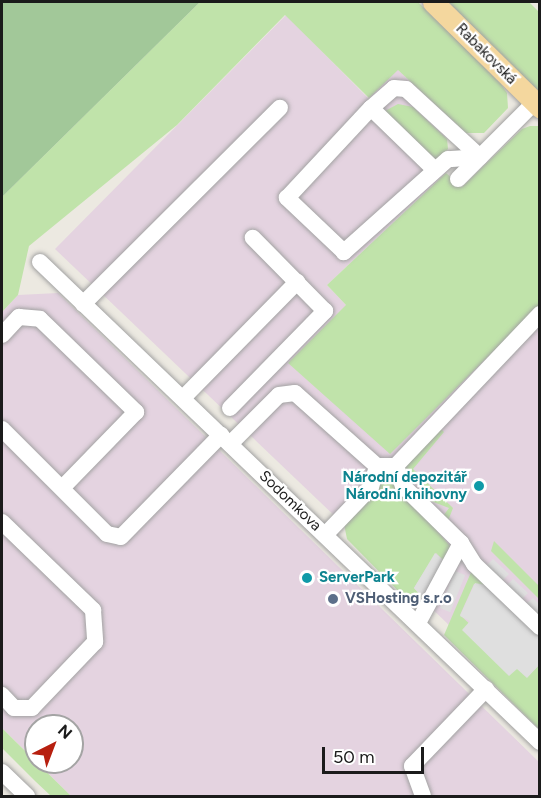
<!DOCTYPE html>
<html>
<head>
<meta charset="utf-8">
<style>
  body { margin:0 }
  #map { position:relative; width:541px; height:798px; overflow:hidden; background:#ece9e1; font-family:Figtree,sans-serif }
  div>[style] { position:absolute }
  .industrial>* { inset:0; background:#e4d3e0 }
  .grass>* { inset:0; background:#c0e3aa }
  .forest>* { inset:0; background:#a2c899 }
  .parking>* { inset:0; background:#dfdfdf; transform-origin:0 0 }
  .roads { filter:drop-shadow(0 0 2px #a2a2a2) drop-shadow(0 0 2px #a2a2a2) }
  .minor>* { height:16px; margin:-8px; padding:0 8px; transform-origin:8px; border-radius:8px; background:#fff }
  .major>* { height:21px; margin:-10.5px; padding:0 10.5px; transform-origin:10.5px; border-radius:10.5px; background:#f4d79e }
  .dots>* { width:16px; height:16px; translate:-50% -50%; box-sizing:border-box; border:3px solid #fff; border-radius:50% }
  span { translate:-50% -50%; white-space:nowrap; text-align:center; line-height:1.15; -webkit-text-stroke:4.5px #fff; paint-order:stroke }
  .street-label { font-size:15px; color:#1b1b1b }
  .culture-label { font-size:15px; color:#0d838f; font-weight:700 }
  .right { translate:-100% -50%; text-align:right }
  .left { translate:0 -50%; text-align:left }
  .service-label { font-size:15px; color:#4e5e75; font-weight:700 }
  .frame { position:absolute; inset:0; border:3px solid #1b1b1b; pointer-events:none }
  .north { position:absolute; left:24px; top:714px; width:60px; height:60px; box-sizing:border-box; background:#fff; border:2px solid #a4a4a4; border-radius:50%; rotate:42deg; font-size:16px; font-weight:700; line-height:24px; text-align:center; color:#1b1b1b }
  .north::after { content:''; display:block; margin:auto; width:21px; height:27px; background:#b71f0f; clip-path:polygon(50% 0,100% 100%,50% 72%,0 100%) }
  .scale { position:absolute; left:322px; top:747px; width:102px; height:27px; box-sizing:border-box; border:3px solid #1b1b1b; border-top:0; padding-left:8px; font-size:18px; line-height:21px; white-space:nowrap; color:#1b1b1b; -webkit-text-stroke:4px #fff; paint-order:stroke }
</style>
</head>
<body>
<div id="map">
  <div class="industrial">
    <div style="clip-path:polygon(286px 15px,368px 98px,397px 69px,457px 124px,444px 138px,442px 153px,454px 165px,327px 285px,346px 305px,539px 264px,539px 711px,55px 249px)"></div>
    <div style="clip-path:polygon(evenodd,58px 293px,539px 762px,539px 796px,71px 796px,2px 728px,2px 312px,18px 295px,58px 293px,36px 726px,72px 726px,72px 762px,36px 762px,36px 726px)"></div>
  </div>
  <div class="grass">
    <div style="clip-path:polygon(200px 2px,418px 2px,501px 84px,507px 93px,508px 108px,484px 133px,466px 133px,398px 70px,369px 98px,285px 15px,177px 125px,29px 246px,18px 295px,2px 312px,2px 197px)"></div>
    <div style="clip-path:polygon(448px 2px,529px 2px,539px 12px,539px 92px)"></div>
    <div style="clip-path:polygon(398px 104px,413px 107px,447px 139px,448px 149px,435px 163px,383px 112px)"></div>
    <div style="clip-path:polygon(530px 126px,539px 126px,539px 306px,390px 454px,288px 363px,346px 305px,327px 285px,446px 173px,462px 187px,522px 129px)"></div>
    <div style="clip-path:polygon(438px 426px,444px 432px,413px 469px,453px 508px,448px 521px,443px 516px,449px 508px,428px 500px,424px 496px,430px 490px,410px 481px,404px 465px)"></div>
    <div style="clip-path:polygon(389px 475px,451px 547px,444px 561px,436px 553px,414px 588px,422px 597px,417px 600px,407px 600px,347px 539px,344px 524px)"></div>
    <div style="clip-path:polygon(494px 541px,539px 586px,539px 599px,491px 551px)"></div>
    <div style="clip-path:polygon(472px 570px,485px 585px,474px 584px,460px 615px,527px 677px,539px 665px,539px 729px,444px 635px)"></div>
    <div style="clip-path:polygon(2px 728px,16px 742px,71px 796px,51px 796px,35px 781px,2px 748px)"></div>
  </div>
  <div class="forest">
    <div style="clip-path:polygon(2px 2px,200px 2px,2px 197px)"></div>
  </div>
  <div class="parking">
    <div style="clip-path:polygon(435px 553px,444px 561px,422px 597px,414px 588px)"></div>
    <div style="clip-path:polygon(493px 559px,509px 574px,502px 581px,507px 585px,513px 579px,528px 593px,522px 599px,526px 604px,533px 598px,539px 604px,539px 665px,527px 678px,517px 669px,509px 676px,462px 630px,470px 621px,460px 616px,475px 583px,485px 585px,486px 566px)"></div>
    <div style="left:455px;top:571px;width:11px;height:40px;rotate:22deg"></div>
  </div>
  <div class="roads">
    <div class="minor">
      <div style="left:394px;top:88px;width:12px;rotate:5deg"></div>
      <div style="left:406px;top:89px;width:100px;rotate:42.6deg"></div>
      <div style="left:480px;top:157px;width:32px;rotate:176deg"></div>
      <div style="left:448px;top:159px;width:140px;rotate:138.2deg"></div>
      <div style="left:344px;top:252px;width:79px;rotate:-136.5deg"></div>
      <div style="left:287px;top:198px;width:123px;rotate:-47deg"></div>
      <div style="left:371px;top:108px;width:30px;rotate:-41deg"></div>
      <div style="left:371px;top:108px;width:88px;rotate:44.1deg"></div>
      <div style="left:458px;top:179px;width:109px;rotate:-45deg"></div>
      <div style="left:40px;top:262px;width:693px;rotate:43.83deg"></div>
      <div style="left:83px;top:304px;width:278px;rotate:-44.9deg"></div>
      <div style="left:540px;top:314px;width:209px;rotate:133.5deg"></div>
      <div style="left:396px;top:466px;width:21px;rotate:71deg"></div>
      <div style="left:403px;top:486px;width:81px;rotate:44.5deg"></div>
      <div style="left:461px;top:543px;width:25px;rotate:58deg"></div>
      <div style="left:474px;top:564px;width:91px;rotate:43.7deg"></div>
      <div style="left:2px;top:335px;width:25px;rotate:-47deg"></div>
      <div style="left:19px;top:317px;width:21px;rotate:5deg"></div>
      <div style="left:40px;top:319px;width:134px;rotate:44.1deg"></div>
      <div style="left:136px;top:412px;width:106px;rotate:134.2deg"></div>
      <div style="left:183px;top:398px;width:163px;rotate:-45.5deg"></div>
      <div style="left:230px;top:408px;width:136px;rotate:-45.6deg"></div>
      <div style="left:325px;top:311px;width:103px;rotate:-134.6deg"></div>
      <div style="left:2px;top:429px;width:148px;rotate:45deg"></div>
      <div style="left:107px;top:534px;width:14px;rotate:12deg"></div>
      <div style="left:121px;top:537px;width:143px;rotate:-45.6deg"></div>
      <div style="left:230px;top:444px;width:69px;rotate:-45deg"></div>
      <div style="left:279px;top:395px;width:16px;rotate:-7deg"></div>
      <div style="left:295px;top:393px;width:110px;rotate:41.7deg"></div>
      <div style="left:377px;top:466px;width:19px"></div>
      <div style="left:2px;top:522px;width:127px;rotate:44deg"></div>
      <div style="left:93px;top:610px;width:32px;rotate:86deg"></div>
      <div style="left:95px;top:642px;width:91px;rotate:133.7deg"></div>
      <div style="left:32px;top:708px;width:18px;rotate:180deg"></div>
      <div style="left:14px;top:708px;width:18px;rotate:-133deg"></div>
      <div style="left:325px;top:535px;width:66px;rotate:-46.2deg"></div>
      <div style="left:371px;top:487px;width:22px;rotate:-74deg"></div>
      <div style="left:418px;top:623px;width:91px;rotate:-61.7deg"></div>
      <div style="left:2px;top:772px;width:35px;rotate:44deg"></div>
      <div style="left:423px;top:796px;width:32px;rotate:-110deg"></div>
      <div style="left:412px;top:766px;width:107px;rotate:-46.1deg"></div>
    </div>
    <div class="major">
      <div style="left:433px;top:2px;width:150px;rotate:44.5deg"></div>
    </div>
  </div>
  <div class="dots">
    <div style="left:479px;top:486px;background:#0f9aa8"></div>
    <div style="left:307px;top:578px;background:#0f9aa8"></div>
    <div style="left:333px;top:599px;background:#5c6f8a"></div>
  </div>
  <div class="street-label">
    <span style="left:486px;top:54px;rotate:45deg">Rabakovská</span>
    <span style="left:290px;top:501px;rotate:44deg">Sodomkova</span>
  </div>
  <div class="culture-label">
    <span class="right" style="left:467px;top:486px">Národní depozitář<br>Národní knihovny</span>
    <span class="left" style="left:319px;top:578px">ServerPark</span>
  </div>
  <div class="service-label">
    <span class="left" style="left:345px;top:599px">VSHosting s.r.o</span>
  </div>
  <div class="frame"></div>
  <div class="north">N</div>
  <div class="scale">50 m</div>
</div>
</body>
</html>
